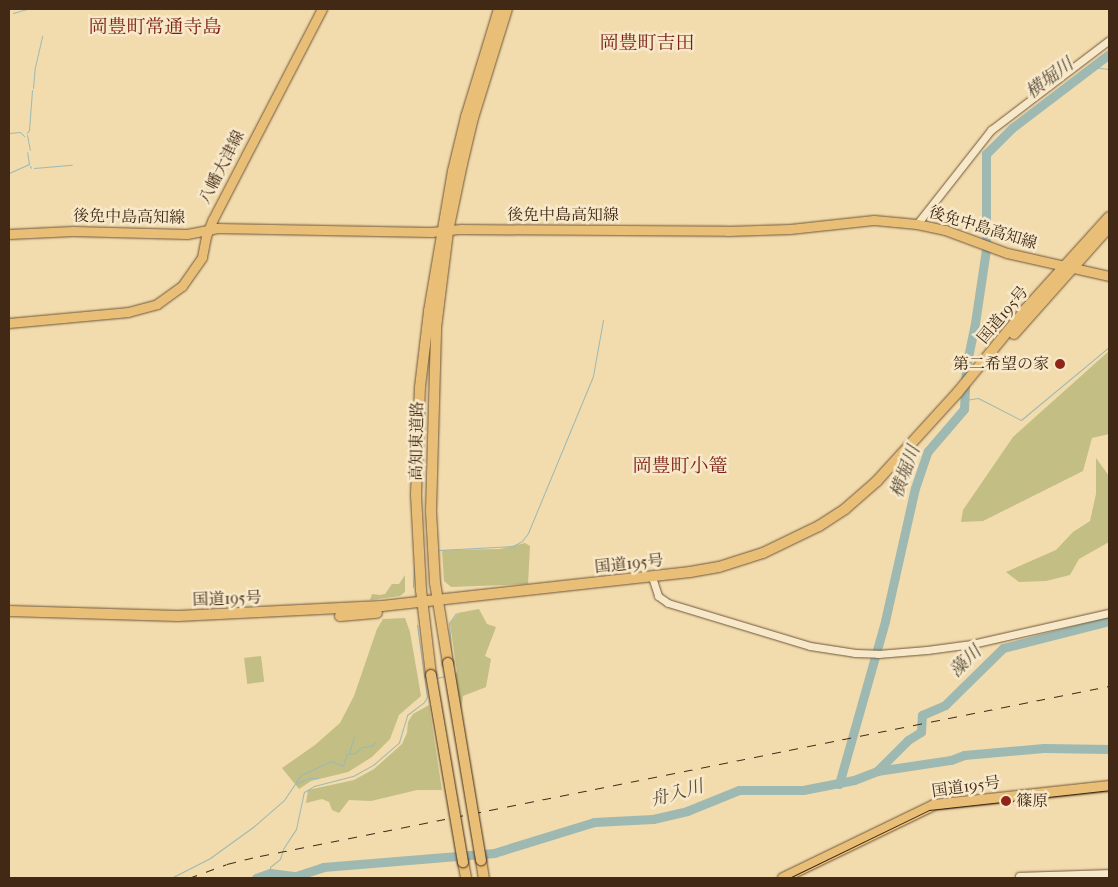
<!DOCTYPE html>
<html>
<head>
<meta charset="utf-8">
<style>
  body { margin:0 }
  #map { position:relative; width:1118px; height:887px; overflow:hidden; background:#f2dbac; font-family:"IM FELL French Canon","Noto Serif JP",serif }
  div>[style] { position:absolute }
  .green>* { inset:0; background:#c2be84; transform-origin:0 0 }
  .stream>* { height:1px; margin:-0.5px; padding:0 0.5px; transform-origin:0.5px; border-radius:0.5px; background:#9db9b2 }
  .river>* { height:9px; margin:-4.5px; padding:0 4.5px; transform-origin:4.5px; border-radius:4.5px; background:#9db9b2 }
  .roads { filter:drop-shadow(0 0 1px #6e563b) drop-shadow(0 0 1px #6e563b) }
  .minor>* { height:7px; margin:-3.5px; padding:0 3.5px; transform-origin:3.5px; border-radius:3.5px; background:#f7e8c9 }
  .major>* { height:9px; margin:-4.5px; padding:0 4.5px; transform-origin:4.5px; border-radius:4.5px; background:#e9be76 }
  .highway>* { height:10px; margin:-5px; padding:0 5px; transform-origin:5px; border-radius:5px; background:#e9be76 }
  .tram>* { height:1px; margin:-0.5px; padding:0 0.5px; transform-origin:0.5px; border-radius:0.5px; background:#422915 }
  .rail>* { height:1px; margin-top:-0.5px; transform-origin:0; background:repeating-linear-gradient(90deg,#422915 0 9px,transparent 0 18px) }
  .bridges { filter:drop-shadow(0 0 1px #422915) drop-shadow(0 0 1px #422915) }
  .highway-bridge>* { height:10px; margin:-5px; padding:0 5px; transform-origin:5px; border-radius:5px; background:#e9be76 }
  .dots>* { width:14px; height:14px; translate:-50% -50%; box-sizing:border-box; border:2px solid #f7e8c9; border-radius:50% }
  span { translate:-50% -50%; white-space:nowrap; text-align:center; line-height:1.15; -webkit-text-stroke:5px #f7e8c9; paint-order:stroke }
  .street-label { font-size:16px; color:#422915 }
  .poi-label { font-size:16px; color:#422915 }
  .right { translate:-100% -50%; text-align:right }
  .left { translate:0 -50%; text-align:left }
  .water-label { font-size:18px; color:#594d3c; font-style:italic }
  .quarter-label { font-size:19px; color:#7a1f14 }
  .frame { position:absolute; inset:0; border:10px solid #422915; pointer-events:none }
</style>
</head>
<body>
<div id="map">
  <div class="green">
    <div style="clip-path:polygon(1109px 351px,1109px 434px,1092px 438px,1083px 471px,983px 521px,961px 522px,963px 510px,1013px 437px)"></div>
    <div style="clip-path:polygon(1096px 458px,1109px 476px,1109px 542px,1079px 559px,1070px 575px,1046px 581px,1019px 582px,1006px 572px,1056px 550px,1073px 532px,1090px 521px,1096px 494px)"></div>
    <div style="clip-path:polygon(525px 543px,530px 546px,528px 584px,451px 587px,444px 581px,442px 550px,500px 549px)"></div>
    <div style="clip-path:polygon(405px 575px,405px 592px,400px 596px,370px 600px,372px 594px,380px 595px,385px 594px,392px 584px,399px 584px)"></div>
    <div style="clip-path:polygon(479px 609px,487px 624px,496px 627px,485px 656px,491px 659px,486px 687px,463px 696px,461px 711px,454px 675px,457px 672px,450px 623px,458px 613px)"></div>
    <div style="clip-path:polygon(405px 618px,410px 632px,421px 696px,399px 715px,390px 739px,372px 757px,348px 772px,311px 781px,299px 789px,282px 768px,315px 745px,340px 723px,354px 696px,377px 629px,383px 619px)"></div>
    <div style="left:261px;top:656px;width:26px;height:17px;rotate:83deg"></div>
    <div style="clip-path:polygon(429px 705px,442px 790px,417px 790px,371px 801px,349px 800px,339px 813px,332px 810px,329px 802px,322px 799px,306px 803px,308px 790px,354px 780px,374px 769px,402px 744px,407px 733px,408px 722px,413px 714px)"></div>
  </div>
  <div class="stream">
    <div style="left:13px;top:13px;width:15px;rotate:-16deg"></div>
    <div style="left:1092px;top:67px;width:17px;rotate:7deg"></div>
    <div style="left:33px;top:88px;width:21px;rotate:-85deg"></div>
    <div style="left:35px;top:67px;width:32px;rotate:-77deg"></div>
    <div style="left:9px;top:133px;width:11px;rotate:-5deg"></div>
    <div style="left:20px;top:132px;width:6px;rotate:45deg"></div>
    <div style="left:27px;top:133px;width:4px;rotate:-56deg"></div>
    <div style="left:29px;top:130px;width:40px;rotate:-85.7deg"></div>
    <div style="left:27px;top:135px;width:15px;rotate:79deg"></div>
    <div style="left:30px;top:166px;width:2px;rotate:63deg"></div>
    <div style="left:34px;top:168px;width:38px;rotate:-5deg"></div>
    <div style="left:9px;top:173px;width:22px;rotate:-24deg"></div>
    <div style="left:29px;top:164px;width:12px;rotate:-99deg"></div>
    <div style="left:965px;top:400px;width:13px;rotate:-9deg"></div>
    <div style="left:978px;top:398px;width:48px;rotate:27.1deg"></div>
    <div style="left:1021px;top:420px;width:114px;rotate:-39.7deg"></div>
    <div style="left:439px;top:550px;width:74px;rotate:-3.1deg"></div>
    <div style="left:513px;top:546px;width:10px;rotate:-29deg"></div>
    <div style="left:522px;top:541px;width:10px;rotate:-53deg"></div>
    <div style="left:528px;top:533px;width:170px;rotate:-67.5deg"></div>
    <div style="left:593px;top:376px;width:57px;rotate:-79.9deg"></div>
    <div style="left:413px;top:587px;width:21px;rotate:-87deg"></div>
    <div style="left:453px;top:673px;width:50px;rotate:-94.6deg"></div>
    <div style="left:449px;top:623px;width:12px;rotate:-55deg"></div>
    <div style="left:437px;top:678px;width:8px;rotate:-14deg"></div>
    <div style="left:349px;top:753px;width:17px;rotate:-73deg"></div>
    <div style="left:295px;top:784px;width:15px;rotate:-23deg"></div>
    <div style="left:309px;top:778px;width:9px"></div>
    <div style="left:270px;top:873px;width:6px;rotate:-90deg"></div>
    <div style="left:270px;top:867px;width:13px;rotate:-39deg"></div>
    <div style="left:280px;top:859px;width:10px;rotate:-73deg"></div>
    <div style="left:283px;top:849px;width:24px;rotate:-57deg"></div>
    <div style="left:296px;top:829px;width:38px;rotate:-78deg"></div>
    <div style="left:304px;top:792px;width:12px;rotate:-31deg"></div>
    <div style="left:314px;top:786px;width:40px;rotate:-14.4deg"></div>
    <div style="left:353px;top:776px;width:23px;rotate:-29deg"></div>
    <div style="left:373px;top:765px;width:35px;rotate:-41deg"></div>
    <div style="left:399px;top:742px;width:28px;rotate:-73deg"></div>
    <div style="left:407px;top:715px;width:21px;rotate:-37deg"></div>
    <div style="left:424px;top:702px;width:6px;rotate:-59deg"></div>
    <div style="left:427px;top:697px;width:73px;rotate:-97.9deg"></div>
    <div style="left:171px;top:878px;width:44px;rotate:-27.1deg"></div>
    <div style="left:210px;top:858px;width:53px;rotate:-35.8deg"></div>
    <div style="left:253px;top:827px;width:41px;rotate:-41.1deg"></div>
    <div style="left:284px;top:800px;width:30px;rotate:-56deg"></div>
    <div style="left:301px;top:775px;width:33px;rotate:-25deg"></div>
    <div style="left:331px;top:761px;width:13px;rotate:23deg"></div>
    <div style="left:343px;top:766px;width:13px;rotate:-72deg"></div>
    <div style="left:347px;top:754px;width:8px;rotate:-7deg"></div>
    <div style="left:355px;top:753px;width:9px;rotate:-41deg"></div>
    <div style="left:362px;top:747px;width:10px;rotate:-6deg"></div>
    <div style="left:372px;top:746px;width:5px;rotate:-53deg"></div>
  </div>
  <div class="river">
    <div style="left:877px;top:771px;width:44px;rotate:-45deg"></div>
    <div style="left:908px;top:740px;width:15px;rotate:-32deg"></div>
    <div style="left:921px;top:732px;width:17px;rotate:-87deg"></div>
    <div style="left:922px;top:715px;width:25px;rotate:-23deg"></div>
    <div style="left:945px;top:705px;width:81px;rotate:-44.5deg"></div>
    <div style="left:1003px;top:648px;width:109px;rotate:-14.3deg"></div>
    <div style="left:839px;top:784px;width:169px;rotate:-74.2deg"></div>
    <div style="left:885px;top:621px;width:136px;rotate:-77.3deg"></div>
    <div style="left:915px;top:488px;width:39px;rotate:-71deg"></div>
    <div style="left:928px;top:451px;width:55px;rotate:-49.4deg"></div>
    <div style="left:964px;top:409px;width:42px;rotate:-87.3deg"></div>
    <div style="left:966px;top:367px;width:45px;rotate:-78.4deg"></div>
    <div style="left:975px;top:323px;width:75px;rotate:-81.5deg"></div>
    <div style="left:986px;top:249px;width:95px;rotate:-90deg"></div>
    <div style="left:986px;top:154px;width:37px;rotate:-45deg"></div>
    <div style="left:1012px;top:128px;width:122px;rotate:-37.3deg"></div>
    <div style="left:256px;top:878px;width:15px;rotate:-20deg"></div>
    <div style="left:270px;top:873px;width:26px;rotate:7deg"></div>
    <div style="left:296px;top:876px;width:28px;rotate:-18deg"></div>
    <div style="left:323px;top:867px;width:172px;rotate:-4.7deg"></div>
    <div style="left:494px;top:853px;width:105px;rotate:-17.2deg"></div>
    <div style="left:594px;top:822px;width:59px;rotate:-2.9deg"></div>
    <div style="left:653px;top:819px;width:35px;rotate:-13deg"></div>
    <div style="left:687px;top:811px;width:56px;rotate:-22deg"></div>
    <div style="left:739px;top:790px;width:64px"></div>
    <div style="left:803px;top:790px;width:52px;rotate:-11.1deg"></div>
    <div style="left:854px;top:780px;width:25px;rotate:-21deg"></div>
    <div style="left:877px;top:771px;width:75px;rotate:-8.5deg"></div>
    <div style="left:951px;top:760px;width:14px;rotate:-21deg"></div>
    <div style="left:964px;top:755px;width:80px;rotate:-5deg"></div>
    <div style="left:1044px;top:748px;width:65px;rotate:0.9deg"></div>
  </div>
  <div class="roads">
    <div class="minor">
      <div style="left:917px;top:224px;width:120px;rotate:-51.8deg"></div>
      <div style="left:991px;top:130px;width:148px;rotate:-37.3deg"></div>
      <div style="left:652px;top:577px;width:20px;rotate:72deg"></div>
      <div style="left:658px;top:596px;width:12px;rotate:35deg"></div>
      <div style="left:668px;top:603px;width:148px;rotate:16.8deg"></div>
      <div style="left:810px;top:646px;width:46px;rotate:8.8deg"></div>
      <div style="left:855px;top:653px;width:23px;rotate:2deg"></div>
      <div style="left:878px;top:654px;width:49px;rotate:-4.7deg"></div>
      <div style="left:927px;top:650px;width:45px;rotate:-7.6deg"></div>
      <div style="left:972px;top:644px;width:140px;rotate:-12.8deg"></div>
      <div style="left:1019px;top:876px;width:90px;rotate:-1.9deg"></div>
    </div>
    <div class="major">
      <div style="left:9px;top:234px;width:64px;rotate:-2.7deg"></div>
      <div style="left:73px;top:231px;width:114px;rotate:1.5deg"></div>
      <div style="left:187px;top:234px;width:31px;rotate:-11deg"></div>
      <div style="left:217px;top:228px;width:214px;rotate:1.1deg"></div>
      <div style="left:431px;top:232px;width:30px;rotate:-6deg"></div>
      <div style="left:461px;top:229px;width:266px;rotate:0.4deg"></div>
      <div style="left:727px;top:231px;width:63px;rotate:-1.8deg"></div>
      <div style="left:790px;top:229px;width:84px;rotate:-6.1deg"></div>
      <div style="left:874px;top:220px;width:43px;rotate:5.3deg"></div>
      <div style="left:917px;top:224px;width:29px;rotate:12deg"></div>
      <div style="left:945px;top:230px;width:66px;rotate:20.4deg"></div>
      <div style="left:1007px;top:253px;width:105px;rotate:12.7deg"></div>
      <div style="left:9px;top:323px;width:120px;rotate:-5.3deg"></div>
      <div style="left:128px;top:312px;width:30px;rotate:-15deg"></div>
      <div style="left:157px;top:304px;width:31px;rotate:-36deg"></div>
      <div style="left:182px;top:286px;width:35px;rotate:-55deg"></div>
      <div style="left:202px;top:257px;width:21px;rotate:-79deg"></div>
      <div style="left:206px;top:236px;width:18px;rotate:-68deg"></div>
      <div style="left:213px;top:219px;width:237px;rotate:-62.6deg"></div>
    </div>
    <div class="highway">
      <div style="left:1014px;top:334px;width:143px;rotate:-48.4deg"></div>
      <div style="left:9px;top:611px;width:169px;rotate:1.7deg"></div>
      <div style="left:178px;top:616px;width:204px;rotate:-2.8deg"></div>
      <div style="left:382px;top:606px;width:310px;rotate:-6.3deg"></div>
      <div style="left:690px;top:572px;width:29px;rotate:-10deg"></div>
      <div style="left:719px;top:567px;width:46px;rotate:-17.7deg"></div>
      <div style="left:763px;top:553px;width:62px;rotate:-25.7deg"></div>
      <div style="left:819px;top:526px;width:31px;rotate:-33deg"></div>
      <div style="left:845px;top:509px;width:43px;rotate:-41.2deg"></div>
      <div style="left:877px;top:481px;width:120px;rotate:-47.7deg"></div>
      <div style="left:958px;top:392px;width:106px;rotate:-50.7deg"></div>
      <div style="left:1025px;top:310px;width:125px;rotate:-47.9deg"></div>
      <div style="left:340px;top:616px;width:37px;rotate:-5deg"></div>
      <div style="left:448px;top:663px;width:81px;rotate:-99.2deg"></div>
      <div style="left:435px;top:583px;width:72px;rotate:-93.2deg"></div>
      <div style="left:431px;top:511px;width:183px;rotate:-88.4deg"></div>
      <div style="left:436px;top:328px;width:98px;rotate:-82.9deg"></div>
      <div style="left:448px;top:231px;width:68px;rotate:-78.2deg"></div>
      <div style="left:462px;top:164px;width:47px;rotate:-76.6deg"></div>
      <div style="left:473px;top:118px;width:114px;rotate:-72.7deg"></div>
      <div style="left:431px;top:675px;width:86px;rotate:-96.7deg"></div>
      <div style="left:421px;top:590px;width:95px;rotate:-93deg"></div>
      <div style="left:416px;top:495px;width:108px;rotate:-87.9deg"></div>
      <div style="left:420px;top:387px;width:77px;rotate:-83.2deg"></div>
      <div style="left:429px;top:311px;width:142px;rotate:-80.3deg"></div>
      <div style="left:453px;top:171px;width:56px;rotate:-76.5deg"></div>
      <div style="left:466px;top:117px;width:113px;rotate:-73deg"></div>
      <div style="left:481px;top:860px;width:18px;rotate:81deg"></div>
      <div style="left:463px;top:862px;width:16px;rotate:79deg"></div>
      <div style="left:783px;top:878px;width:168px;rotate:-25.8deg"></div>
      <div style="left:934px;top:805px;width:176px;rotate:-6.2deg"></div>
    </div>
  </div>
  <div class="tram">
    <div style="left:789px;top:878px;width:156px;rotate:-25.9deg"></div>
    <div style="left:929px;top:810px;width:181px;rotate:-6.3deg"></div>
  </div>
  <div class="rail">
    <div style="left:189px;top:878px;width:40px;rotate:-20.2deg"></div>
    <div style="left:227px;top:864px;width:34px;rotate:-14deg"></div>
    <div style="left:260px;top:856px;width:866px;rotate:-11.32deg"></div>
  </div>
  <div class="bridges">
    <div class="highway-bridge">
      <div style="left:448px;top:663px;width:200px;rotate:80.5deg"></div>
      <div style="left:431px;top:675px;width:190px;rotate:80.3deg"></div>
    </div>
  </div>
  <div class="dots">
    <div style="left:1060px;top:364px;background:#8f2418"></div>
    <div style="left:1006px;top:801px;background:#8f2418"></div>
  </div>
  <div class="street-label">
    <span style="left:222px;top:167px;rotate:-63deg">八幡大津線</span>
    <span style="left:563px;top:215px">後免中島高知線</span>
    <span style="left:129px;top:217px;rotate:1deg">後免中島高知線</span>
    <span style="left:983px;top:228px;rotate:17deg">後免中島高知線</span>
    <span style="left:1003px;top:315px;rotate:-50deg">国道195号</span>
    <span style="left:417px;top:441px;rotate:-89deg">高知東道路</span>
    <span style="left:629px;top:564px;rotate:-6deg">国道195号</span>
    <span style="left:227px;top:599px;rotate:-2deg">国道195号</span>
    <span style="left:966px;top:787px;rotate:-8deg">国道195号</span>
  </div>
  <div class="poi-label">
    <span class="right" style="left:1049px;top:364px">第二希望の家</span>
    <span class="left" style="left:1016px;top:801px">篠原</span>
  </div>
  <div class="water-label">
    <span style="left:1050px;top:79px;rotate:-37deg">横堀川</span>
    <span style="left:906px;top:472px;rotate:-70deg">横堀川</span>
    <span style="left:966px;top:662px;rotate:-44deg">藻川</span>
    <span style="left:677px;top:794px;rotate:-16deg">舟入川</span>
  </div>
  <div class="quarter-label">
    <span style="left:155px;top:28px">岡豊町常通寺島</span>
    <span style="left:647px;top:44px">岡豊町吉田</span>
    <span style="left:680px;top:467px">岡豊町小篭</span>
  </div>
  <div class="frame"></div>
</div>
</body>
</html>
